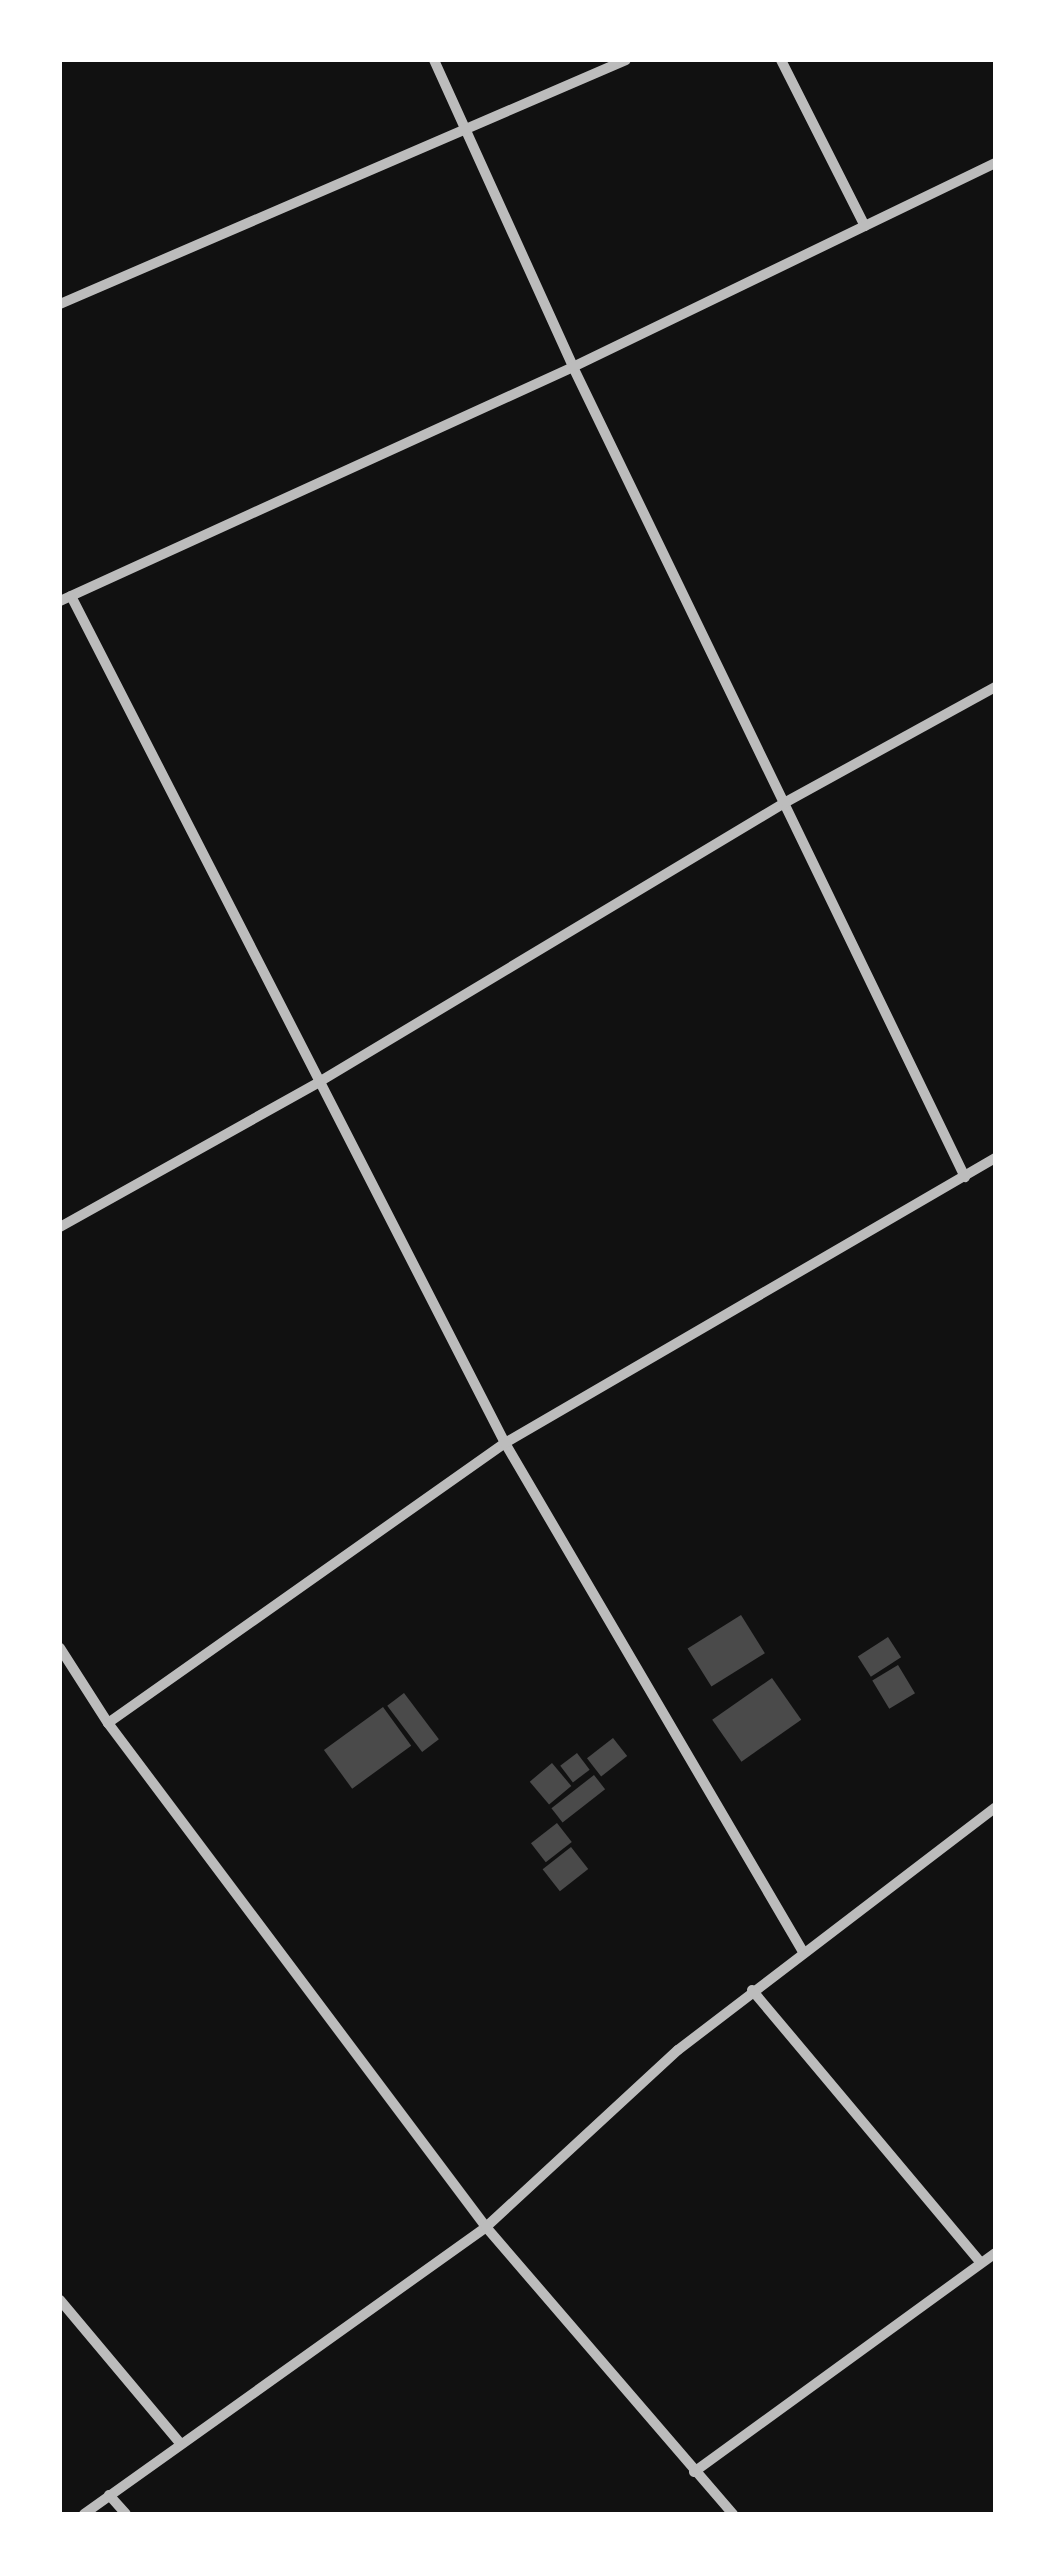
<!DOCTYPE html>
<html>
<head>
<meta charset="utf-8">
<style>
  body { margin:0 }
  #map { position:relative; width:1055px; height:2574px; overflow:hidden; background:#111; font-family:Ubuntu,sans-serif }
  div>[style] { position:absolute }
  .building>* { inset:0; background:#4a4a4a; transform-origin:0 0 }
  .minor>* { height:10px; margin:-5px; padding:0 5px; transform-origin:5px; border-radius:5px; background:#bcbcbc }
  span { translate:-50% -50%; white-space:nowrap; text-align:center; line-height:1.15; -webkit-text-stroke:8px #fff; paint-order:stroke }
  .frame { position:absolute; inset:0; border:62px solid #fff; pointer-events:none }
</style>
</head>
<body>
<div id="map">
  <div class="building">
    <div style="left:741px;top:1615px;width:45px;height:63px;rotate:58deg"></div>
    <div style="left:888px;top:1637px;width:24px;height:36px;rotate:57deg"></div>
    <div style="left:898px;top:1665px;width:33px;height:30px;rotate:59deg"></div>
    <div style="left:772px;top:1678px;width:51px;height:73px;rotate:55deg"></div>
    <div style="left:404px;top:1693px;width:58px;height:21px;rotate:53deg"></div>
    <div style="left:383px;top:1707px;width:48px;height:73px;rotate:54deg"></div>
    <div style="left:613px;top:1738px;width:23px;height:33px;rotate:52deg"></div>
    <div style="left:577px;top:1753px;width:21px;height:21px;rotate:53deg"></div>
    <div style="left:552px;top:1763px;width:30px;height:29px;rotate:50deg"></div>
    <div style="left:594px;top:1775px;width:18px;height:54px;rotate:52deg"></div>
    <div style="left:557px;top:1823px;width:24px;height:33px;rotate:52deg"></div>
    <div style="left:571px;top:1847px;width:28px;height:36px;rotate:52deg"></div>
  </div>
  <div class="minor">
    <div style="left:434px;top:60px;width:337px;rotate:65.6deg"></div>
    <div style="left:573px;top:367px;width:900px;rotate:64.18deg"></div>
    <div style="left:781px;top:60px;width:186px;rotate:63.2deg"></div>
    <div style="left:60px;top:304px;width:616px;rotate:-23.32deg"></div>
    <div style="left:71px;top:596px;width:952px;rotate:62.87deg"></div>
    <div style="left:505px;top:1443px;width:588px;rotate:59.64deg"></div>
    <div style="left:60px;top:601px;width:564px;rotate:-24.52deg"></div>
    <div style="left:573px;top:367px;width:469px;rotate:-25.8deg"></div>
    <div style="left:60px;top:1227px;width:297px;rotate:-29.2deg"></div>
    <div style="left:319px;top:1082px;width:545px;rotate:-30.95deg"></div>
    <div style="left:786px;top:802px;width:239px;rotate:-28.8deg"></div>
    <div style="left:60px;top:1648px;width:89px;rotate:57.4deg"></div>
    <div style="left:108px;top:1723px;width:630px;rotate:53.13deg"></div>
    <div style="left:486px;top:2227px;width:379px;rotate:49.3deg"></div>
    <div style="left:108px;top:1723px;width:486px;rotate:-35.2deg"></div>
    <div style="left:505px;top:1443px;width:567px;rotate:-30.18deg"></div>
    <div style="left:752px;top:1990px;width:355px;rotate:50deg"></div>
    <div style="left:60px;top:2300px;width:185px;rotate:50deg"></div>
    <div style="left:694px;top:2472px;width:372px;rotate:-36deg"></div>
    <div style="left:109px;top:2495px;width:25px;rotate:48deg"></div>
    <div style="left:84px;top:2514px;width:494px;rotate:-35.5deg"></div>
    <div style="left:486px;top:2227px;width:261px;rotate:-42.7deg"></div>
    <div style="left:678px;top:2050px;width:399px;rotate:-37.4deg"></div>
  </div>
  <div class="frame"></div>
</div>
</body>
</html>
